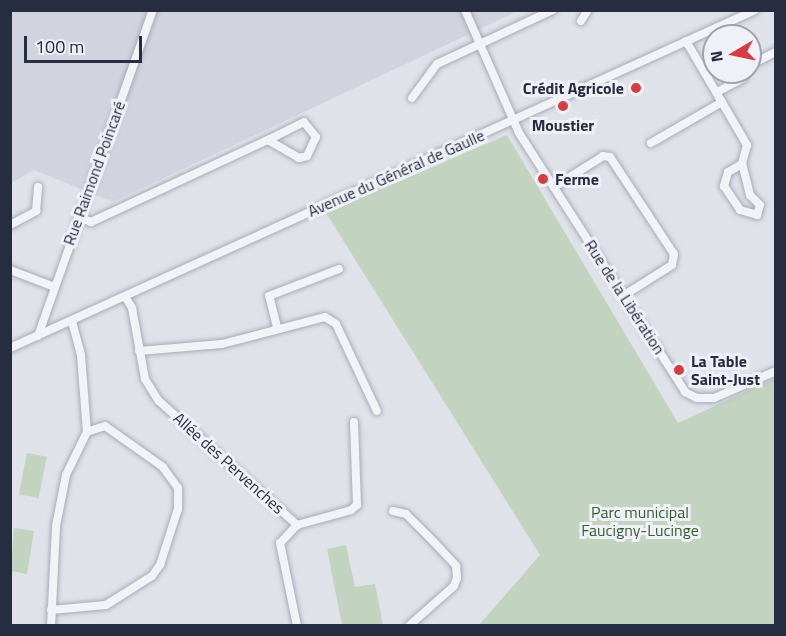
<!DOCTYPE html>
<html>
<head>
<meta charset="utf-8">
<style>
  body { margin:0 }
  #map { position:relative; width:786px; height:636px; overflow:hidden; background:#dfe2e9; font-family:"Titillium Web",sans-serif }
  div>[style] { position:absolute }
  .built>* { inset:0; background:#d1d4de }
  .green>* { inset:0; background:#c2d3c0; transform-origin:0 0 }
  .roads { filter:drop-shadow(0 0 2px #a8acb7) drop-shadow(0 0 2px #a8acb7) }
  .minor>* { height:8px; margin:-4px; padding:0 4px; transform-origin:4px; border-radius:4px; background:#f2f3f7 }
  .dots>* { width:16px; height:16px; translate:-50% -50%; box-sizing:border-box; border:3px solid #eff1f7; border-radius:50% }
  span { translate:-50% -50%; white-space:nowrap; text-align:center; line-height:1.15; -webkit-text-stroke:6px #eff1f7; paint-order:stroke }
  .poi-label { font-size:16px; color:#272d41; font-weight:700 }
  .right { translate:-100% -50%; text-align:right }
  .left { translate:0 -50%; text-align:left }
  .street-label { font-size:16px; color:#272d41 }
  .park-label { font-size:16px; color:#365e33 }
  .frame { position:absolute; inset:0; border:12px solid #272d41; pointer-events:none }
  .north { position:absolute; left:702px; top:24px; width:60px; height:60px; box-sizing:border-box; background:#eff1f7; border:2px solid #9fa3ae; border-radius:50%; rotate:261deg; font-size:16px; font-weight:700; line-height:24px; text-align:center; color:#272d41 }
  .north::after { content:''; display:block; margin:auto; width:21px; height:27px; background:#d53d42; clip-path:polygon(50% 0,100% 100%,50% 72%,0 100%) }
  .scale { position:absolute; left:24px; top:36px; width:118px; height:27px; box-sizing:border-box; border:3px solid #272d41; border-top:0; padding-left:8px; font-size:18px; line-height:21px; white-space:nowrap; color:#272d41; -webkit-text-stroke:4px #eff1f7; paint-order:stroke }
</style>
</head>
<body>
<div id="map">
  <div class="built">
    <div style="clip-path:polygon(11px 11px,518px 11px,113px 202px,34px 170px,11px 183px)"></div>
  </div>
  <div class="green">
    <div style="clip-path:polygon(507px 135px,678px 423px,775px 378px,775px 625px,479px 625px,540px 555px,326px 213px)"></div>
    <div style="left:27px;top:453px;width:20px;height:42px;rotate:11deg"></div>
    <div style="clip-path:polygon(14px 528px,34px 531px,27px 574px,11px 571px)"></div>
    <div style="clip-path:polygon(346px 545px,355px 587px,375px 584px,383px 625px,342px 625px,327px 549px)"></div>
  </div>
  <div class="roads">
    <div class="minor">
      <div style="left:465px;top:10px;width:134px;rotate:66.3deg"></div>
      <div style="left:519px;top:133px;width:308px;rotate:57.3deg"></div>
      <div style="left:685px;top:392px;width:13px;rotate:27deg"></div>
      <div style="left:697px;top:398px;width:17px"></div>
      <div style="left:714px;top:398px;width:68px;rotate:-23.5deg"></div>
      <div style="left:581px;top:21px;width:13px;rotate:-58deg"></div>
      <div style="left:686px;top:41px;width:121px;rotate:59.6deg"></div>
      <div style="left:747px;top:145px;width:20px;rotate:105deg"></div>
      <div style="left:742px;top:164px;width:16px;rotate:150deg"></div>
      <div style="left:728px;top:172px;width:15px;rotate:106deg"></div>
      <div style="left:724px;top:186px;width:29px;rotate:56deg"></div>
      <div style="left:740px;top:210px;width:18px;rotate:16deg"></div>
      <div style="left:757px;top:215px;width:10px;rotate:-73deg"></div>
      <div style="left:760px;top:205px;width:14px;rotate:-135deg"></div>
      <div style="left:750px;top:195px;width:32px;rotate:-104deg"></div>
      <div style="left:750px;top:65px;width:29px;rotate:-27deg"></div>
      <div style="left:717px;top:92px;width:30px;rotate:-28deg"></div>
      <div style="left:743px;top:78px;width:7px;rotate:-63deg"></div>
      <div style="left:412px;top:98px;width:42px;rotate:-53.7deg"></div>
      <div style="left:437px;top:64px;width:128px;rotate:-25deg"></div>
      <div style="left:651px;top:143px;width:82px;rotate:-30deg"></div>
      <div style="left:554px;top:187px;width:58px;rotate:-32.3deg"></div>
      <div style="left:603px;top:156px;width:7px;rotate:8deg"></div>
      <div style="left:610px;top:157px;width:116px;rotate:56.6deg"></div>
      <div style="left:674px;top:254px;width:11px;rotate:100deg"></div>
      <div style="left:672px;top:265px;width:58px;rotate:147.7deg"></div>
      <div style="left:78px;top:217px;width:14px;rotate:21deg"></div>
      <div style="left:91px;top:222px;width:195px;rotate:-24.9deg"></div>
      <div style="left:268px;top:140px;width:36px;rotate:30deg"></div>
      <div style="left:299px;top:158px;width:8px;rotate:-14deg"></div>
      <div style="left:307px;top:156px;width:21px;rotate:-65deg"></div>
      <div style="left:316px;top:137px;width:19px;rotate:-129deg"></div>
      <div style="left:304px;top:122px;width:40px;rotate:153.4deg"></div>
      <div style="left:10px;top:225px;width:30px;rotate:-28deg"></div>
      <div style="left:36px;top:211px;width:24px;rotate:-85deg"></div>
      <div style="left:10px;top:270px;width:45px;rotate:20.9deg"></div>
      <div style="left:126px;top:298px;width:12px;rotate:59deg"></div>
      <div style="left:132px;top:308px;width:72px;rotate:79.6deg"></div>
      <div style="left:145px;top:379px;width:26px;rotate:58deg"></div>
      <div style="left:159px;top:401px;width:186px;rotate:41.9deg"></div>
      <div style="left:297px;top:525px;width:56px;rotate:-15.5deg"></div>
      <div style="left:351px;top:510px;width:8px;rotate:-40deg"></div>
      <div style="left:357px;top:505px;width:83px;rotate:-92.1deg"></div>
      <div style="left:277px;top:327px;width:32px;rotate:-104deg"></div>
      <div style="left:269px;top:296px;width:75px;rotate:-21.1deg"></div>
      <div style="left:38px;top:336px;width:346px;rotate:-70.6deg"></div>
      <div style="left:10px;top:348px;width:818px;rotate:-24.4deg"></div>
      <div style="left:139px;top:351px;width:83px;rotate:-4.8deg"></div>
      <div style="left:222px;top:344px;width:106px;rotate:-14.7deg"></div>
      <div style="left:325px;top:317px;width:13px;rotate:32deg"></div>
      <div style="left:336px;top:324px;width:96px;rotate:64.8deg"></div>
      <div style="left:393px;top:511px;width:13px;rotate:13deg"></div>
      <div style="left:406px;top:514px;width:38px;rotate:45deg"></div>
      <div style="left:433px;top:541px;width:34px;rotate:47deg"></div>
      <div style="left:456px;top:566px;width:12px;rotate:85deg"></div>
      <div style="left:457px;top:578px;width:9px;rotate:111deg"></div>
      <div style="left:454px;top:586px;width:60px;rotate:138.4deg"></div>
      <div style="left:297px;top:525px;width:25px;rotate:133deg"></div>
      <div style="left:280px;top:543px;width:85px;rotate:78.4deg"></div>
      <div style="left:51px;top:610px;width:55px;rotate:-5.2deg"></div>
      <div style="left:106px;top:605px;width:54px;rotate:-32.2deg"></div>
      <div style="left:152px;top:576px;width:14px;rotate:-54deg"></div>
      <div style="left:160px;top:565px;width:59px;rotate:-72.2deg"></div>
      <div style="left:178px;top:509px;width:21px;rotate:-90deg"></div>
      <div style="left:178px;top:488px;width:26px;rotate:-126deg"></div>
      <div style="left:163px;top:467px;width:71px;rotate:-144.7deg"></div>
      <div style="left:105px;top:426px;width:19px;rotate:162deg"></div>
      <div style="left:51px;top:626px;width:100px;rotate:-87.1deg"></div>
      <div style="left:56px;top:526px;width:52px;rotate:-78.9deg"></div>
      <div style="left:66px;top:475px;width:48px;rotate:-64deg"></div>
      <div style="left:87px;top:432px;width:77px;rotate:-94.5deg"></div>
      <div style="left:81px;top:355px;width:34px;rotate:-105deg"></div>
    </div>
  </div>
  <div class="dots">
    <div style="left:636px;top:88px;background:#d53d42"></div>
    <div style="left:563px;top:106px;background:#d53d42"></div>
    <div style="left:543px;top:179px;background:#d53d42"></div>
    <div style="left:679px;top:370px;background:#d53d42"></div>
  </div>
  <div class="poi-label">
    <span class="right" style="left:624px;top:88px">Crédit Agricole</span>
    <span style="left:563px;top:125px">Moustier</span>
    <span class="left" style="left:555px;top:179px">Ferme</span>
    <span class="left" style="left:691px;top:370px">La Table<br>Saint-Just</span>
  </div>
  <div class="street-label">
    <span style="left:94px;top:173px;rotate:-70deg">Rue Raimond Poincaré</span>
    <span style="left:396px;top:173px;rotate:-24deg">Avenue du Général de Gaulle</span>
    <span style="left:625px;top:297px;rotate:57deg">Rue de la Libération</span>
    <span style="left:229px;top:463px;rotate:42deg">Allée des Pervenches</span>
  </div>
  <div class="park-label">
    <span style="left:640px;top:521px">Parc municipal<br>Faucigny-Lucinge</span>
  </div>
  <div class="frame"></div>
  <div class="north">N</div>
  <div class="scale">100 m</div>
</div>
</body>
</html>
